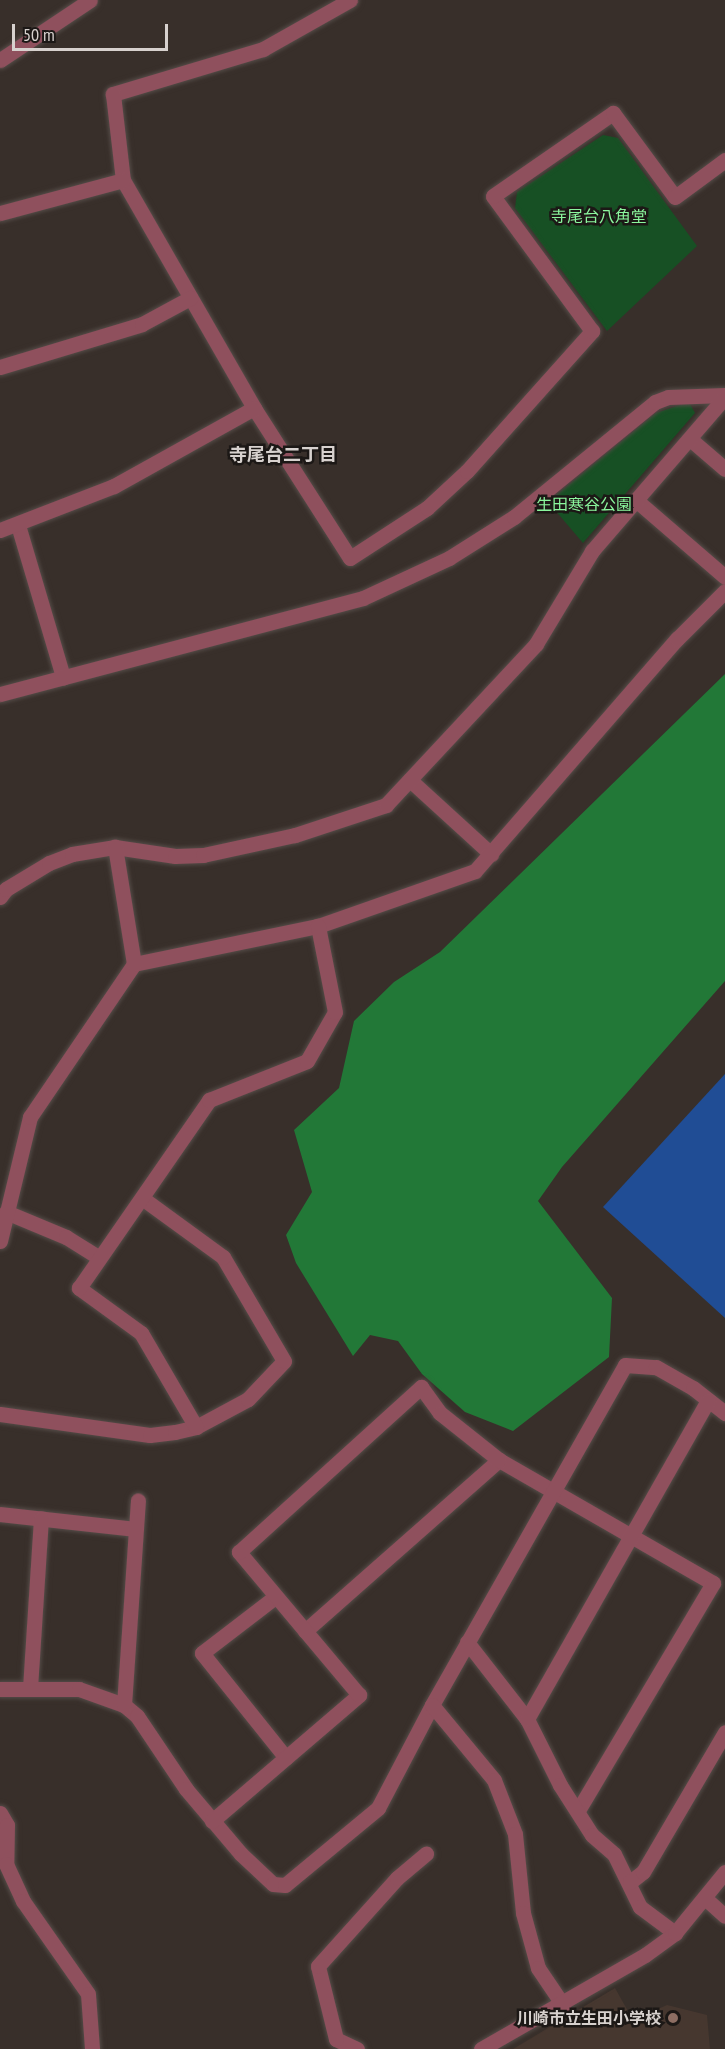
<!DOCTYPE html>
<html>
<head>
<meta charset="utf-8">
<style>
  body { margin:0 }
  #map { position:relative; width:725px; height:2049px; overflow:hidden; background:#382f2a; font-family:"PT Sans Narrow","Noto Sans JP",sans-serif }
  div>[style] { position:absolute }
  .built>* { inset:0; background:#46372f }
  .green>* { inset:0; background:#175024 }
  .forest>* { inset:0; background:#227837 }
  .water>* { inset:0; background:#204d95 }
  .roads { filter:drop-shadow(0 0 2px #554c48) drop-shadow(0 0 2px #554c48) }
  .minor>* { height:15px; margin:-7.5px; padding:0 7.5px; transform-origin:7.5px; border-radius:7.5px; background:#8f505d }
  .dots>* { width:16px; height:16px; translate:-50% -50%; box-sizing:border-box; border:3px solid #1c1816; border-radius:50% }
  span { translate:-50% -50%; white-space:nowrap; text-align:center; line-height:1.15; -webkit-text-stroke:5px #1c1816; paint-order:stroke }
  .park-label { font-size:16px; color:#8bf69d }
  .poi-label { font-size:16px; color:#d7d1ce; font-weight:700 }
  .right { translate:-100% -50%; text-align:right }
  .neighbourhood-label { font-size:18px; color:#d7d1ce; font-weight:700 }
  .scale { position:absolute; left:12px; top:24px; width:156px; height:27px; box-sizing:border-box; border:3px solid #d7d1ce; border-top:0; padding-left:8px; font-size:18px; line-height:21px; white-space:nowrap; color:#d7d1ce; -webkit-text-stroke:4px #1c1816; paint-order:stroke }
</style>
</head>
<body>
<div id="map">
  <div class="built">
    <div style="clip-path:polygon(615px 1988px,633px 2020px,667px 2005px,707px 2015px,710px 2049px,513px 2049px)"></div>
  </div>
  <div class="green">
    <div style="clip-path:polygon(603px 135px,618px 138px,697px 246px,607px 331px,515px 208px,517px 192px)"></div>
    <div style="clip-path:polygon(689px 402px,695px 413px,583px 543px,548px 502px,656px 413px)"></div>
  </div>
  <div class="forest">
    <div style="clip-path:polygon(725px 674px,725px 981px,562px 1167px,538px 1201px,612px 1298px,609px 1357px,513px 1431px,465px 1412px,422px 1374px,398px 1341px,370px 1335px,353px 1356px,296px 1263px,286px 1235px,312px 1192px,294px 1130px,339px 1088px,354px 1021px,394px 982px,440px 952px)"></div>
  </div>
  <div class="water">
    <div style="clip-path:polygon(725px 1074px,725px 1318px,603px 1207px)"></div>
  </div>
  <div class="roads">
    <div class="minor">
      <div style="left:350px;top:0;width:100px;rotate:150.6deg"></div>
      <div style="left:263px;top:49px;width:157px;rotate:163.3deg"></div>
      <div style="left:113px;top:94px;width:87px;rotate:83.4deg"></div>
      <div style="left:123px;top:180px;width:263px;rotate:60.1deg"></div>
      <div style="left:254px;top:408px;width:178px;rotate:57.4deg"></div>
      <div style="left:350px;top:558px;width:92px;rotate:-33deg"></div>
      <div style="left:427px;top:508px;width:54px;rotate:-42.8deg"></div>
      <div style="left:467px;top:471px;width:188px;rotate:-48.2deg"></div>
      <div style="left:592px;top:331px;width:167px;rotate:-126.3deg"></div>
      <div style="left:493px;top:196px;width:146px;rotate:-34.7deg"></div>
      <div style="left:613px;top:113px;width:104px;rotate:53.6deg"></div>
      <div style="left:675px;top:197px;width:62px;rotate:-36.5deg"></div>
      <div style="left:0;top:60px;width:108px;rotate:-33.7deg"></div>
      <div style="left:0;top:213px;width:127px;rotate:-15deg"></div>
      <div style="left:0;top:367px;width:148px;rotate:-16.8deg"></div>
      <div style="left:142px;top:324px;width:55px;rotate:-28.4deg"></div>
      <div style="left:690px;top:439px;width:46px;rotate:40.6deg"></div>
      <div style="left:637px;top:501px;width:116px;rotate:40.8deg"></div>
      <div style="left:18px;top:525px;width:159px;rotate:73.5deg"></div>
      <div style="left:0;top:530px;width:122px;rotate:-21.1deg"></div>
      <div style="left:114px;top:486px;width:160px;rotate:-29.1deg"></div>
      <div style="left:0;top:694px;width:375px;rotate:-14.8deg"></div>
      <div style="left:363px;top:598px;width:95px;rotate:-24.9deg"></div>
      <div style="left:449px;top:558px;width:77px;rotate:-32.2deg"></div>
      <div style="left:514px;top:517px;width:182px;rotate:-39.2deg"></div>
      <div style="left:655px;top:402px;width:14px;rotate:-21deg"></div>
      <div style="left:668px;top:397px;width:57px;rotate:-2deg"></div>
      <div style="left:410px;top:780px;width:110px;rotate:42.4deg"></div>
      <div style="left:0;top:897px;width:10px;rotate:-53deg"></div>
      <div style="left:6px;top:889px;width:50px;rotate:-31.2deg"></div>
      <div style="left:49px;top:863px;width:25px;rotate:-21deg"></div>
      <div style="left:72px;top:854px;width:44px;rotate:-9.2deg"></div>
      <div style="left:115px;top:847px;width:61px;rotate:8.5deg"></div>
      <div style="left:175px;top:856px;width:28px;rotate:-2deg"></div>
      <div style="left:203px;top:855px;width:94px;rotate:-12.3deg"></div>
      <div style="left:295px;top:835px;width:96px;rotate:-18.2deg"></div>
      <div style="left:386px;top:805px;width:220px;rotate:-47deg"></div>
      <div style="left:536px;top:644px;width:109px;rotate:-58.9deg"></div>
      <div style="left:592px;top:551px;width:203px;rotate:-49.2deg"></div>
      <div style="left:134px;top:964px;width:188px;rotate:-11.7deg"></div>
      <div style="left:318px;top:926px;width:166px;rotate:-19.3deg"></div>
      <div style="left:475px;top:871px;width:308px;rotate:-49deg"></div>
      <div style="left:677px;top:639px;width:68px;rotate:-45deg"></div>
      <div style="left:6px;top:1212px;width:65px;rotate:22.6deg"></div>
      <div style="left:66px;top:1237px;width:39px;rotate:32deg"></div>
      <div style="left:0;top:1241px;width:128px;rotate:-76.4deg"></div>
      <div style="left:30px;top:1117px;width:185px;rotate:-55.8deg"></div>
      <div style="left:134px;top:964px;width:119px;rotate:-99.2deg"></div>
      <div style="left:0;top:1414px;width:151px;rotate:8deg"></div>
      <div style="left:150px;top:1435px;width:25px;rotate:-7deg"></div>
      <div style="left:175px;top:1432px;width:22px;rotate:-13deg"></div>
      <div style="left:196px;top:1427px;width:59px;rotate:-28.3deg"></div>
      <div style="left:248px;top:1399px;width:52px;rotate:-46.5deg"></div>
      <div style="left:284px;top:1361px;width:121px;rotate:-120.4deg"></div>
      <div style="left:223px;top:1257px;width:100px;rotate:-143.9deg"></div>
      <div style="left:196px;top:1427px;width:109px;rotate:-120.3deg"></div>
      <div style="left:141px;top:1333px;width:77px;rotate:-144deg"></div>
      <div style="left:79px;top:1288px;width:229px;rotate:-55.3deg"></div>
      <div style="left:209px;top:1100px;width:105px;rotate:-21.7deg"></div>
      <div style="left:307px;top:1061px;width:56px;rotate:-60.3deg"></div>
      <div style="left:335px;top:1012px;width:88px;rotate:-101.2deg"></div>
      <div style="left:0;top:1514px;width:136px;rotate:6.3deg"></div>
      <div style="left:275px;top:1597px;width:92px;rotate:142.5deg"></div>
      <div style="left:202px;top:1653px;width:134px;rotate:51.3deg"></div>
      <div style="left:305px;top:1631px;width:259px;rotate:-41.4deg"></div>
      <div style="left:499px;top:1460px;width:247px;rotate:29.9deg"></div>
      <div style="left:713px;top:1583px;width:263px;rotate:120.7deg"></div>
      <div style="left:467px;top:1642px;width:98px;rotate:52.1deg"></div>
      <div style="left:527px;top:1719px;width:74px;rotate:63.4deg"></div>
      <div style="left:560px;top:1785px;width:59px;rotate:57.4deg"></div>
      <div style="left:592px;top:1835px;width:29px;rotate:41deg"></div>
      <div style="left:614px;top:1854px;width:59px;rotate:63.9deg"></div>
      <div style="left:640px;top:1907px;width:44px;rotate:36.6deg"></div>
      <div style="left:30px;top:1688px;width:170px;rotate:-86.3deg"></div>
      <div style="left:0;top:1689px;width:79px"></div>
      <div style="left:79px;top:1689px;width:48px;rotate:19.6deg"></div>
      <div style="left:124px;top:1705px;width:17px;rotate:40deg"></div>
      <div style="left:137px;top:1716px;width:88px;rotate:56.1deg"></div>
      <div style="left:186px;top:1789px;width:85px;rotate:49.8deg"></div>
      <div style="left:241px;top:1854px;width:44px;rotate:43.2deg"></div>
      <div style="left:273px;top:1884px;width:12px;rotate:5deg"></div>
      <div style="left:285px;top:1885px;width:121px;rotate:-39.6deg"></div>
      <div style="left:378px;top:1808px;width:116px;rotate:-62.3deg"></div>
      <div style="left:432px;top:1705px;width:391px;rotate:-60.4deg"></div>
      <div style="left:625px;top:1365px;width:31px;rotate:4deg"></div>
      <div style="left:656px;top:1367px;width:43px;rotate:29.6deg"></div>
      <div style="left:693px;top:1388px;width:41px;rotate:38deg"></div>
      <div style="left:124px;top:1705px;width:205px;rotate:-86.1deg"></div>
      <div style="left:432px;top:1705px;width:97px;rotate:50.4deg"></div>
      <div style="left:494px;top:1780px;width:58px;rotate:68.7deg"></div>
      <div style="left:515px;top:1834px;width:79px;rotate:84.2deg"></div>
      <div style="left:523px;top:1913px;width:57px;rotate:74.7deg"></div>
      <div style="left:538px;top:1968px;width:45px;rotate:56deg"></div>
      <div style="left:527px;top:1719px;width:366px;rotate:-60.4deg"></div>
      <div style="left:0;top:1813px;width:14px;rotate:60deg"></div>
      <div style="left:7px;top:1825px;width:39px;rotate:91deg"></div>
      <div style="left:6px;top:1864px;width:41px;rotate:65.3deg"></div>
      <div style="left:23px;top:1901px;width:113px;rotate:55deg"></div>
      <div style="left:88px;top:1994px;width:55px;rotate:85.8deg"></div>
      <div style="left:212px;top:1821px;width:194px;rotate:-40.6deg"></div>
      <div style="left:359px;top:1695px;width:187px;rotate:-130deg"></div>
      <div style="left:239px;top:1552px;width:246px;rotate:-42.2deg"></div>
      <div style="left:421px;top:1387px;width:32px;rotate:54deg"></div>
      <div style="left:440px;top:1413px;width:75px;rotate:38.5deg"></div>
      <div style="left:630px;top:1882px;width:16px;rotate:-38deg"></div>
      <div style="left:643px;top:1872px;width:162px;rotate:-59.6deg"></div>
      <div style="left:706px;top:1899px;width:25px;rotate:42deg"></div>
      <div style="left:357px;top:2049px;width:23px;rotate:-155deg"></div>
      <div style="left:336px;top:2039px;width:75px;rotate:-103.9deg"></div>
      <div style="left:318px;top:1966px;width:118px;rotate:-48.1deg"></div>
      <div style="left:397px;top:1878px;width:38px;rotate:-40deg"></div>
      <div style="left:481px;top:2049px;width:189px;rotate:-29.8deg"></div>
      <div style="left:645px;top:1955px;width:37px;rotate:-36deg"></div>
      <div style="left:675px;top:1933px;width:79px;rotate:-50.7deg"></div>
    </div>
  </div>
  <div class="dots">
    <div style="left:673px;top:2018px;background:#8d6e63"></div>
  </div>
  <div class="park-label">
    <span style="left:599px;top:216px">寺尾台八角堂</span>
    <span style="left:584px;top:504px">生田寒谷公園</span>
  </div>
  <div class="poi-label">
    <span class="right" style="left:661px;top:2018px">川崎市立生田小学校</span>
  </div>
  <div class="neighbourhood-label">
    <span style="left:283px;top:455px">寺尾台二丁目</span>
  </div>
  <div class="scale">50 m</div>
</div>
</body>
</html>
